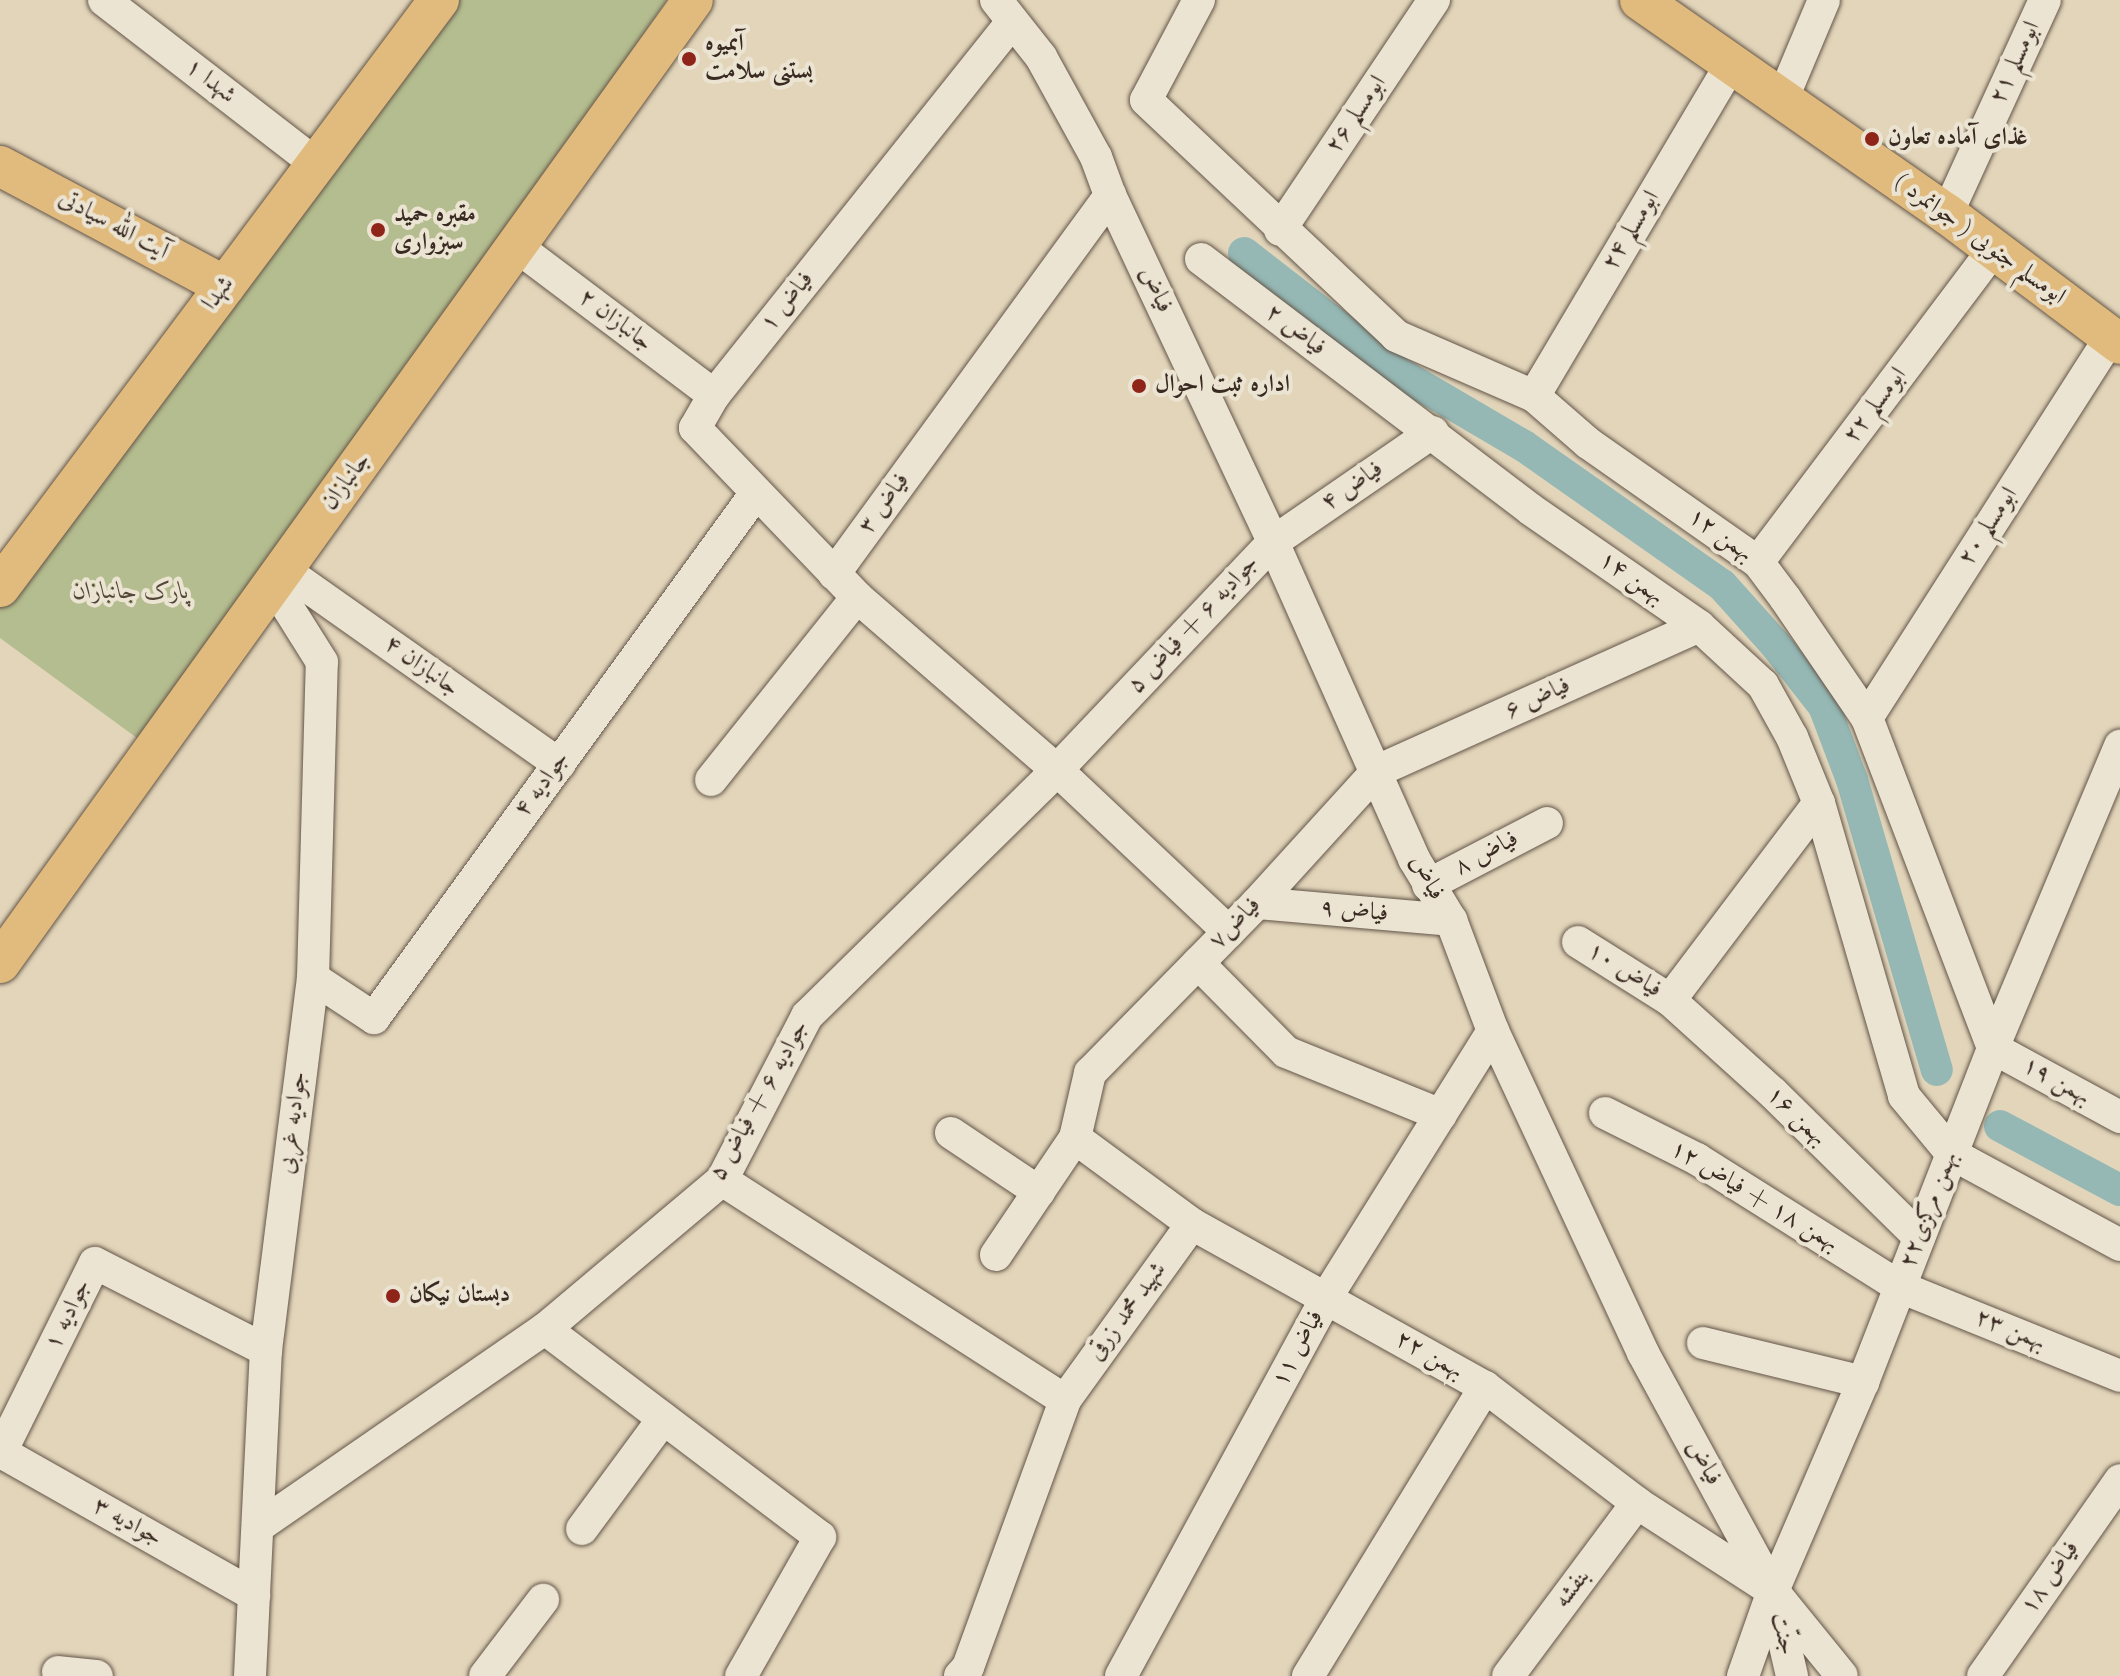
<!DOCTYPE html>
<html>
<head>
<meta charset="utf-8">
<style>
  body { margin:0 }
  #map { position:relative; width:2120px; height:1676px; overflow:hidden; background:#e2d5ba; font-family:"Old Standard TT",Amiri,serif }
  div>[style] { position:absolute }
  .green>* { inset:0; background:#b4bd8f }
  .canal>* { height:32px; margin:-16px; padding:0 16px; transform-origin:16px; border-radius:16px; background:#95b8b5 }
  .roads { filter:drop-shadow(0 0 2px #635548) drop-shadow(0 0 2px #635548) }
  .minor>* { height:32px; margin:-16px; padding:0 16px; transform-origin:16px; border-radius:16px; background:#ece4d2 }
  .major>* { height:40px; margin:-20px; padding:0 20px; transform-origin:20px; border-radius:20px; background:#e1ba7d }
  .dots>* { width:22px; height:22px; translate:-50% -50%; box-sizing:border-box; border:4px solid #ece4d2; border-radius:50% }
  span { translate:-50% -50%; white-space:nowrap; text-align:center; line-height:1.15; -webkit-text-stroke:8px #ece4d2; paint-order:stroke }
  .poi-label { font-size:24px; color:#392a22; font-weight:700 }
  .left { translate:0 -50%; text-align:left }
  .street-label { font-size:24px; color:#392a22 }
  .park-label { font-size:24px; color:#524738; font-style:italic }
</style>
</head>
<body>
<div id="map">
  <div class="green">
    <div style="clip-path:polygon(458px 0,667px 0,148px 746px,0 638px,0 596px)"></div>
  </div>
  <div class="canal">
    <div style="left:1244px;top:253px;width:192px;rotate:37.8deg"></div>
    <div style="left:1396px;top:371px;width:148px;rotate:30.4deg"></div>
    <div style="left:1524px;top:446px;width:242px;rotate:35.1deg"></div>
    <div style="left:1722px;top:585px;width:79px;rotate:48.1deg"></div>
    <div style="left:1775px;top:644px;width:79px;rotate:51.7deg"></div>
    <div style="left:1824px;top:706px;width:79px;rotate:69.3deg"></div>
    <div style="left:1852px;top:780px;width:302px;rotate:73.7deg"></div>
    <div style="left:2000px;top:1126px;width:136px;rotate:28.1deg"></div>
  </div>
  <div class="roads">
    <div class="minor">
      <div style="left:104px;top:0;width:268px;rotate:37.7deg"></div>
      <div style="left:996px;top:0;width:73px;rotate:51.7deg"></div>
      <div style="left:1041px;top:57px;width:114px;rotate:61.2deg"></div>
      <div style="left:1096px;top:157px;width:40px;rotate:69.8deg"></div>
      <div style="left:1110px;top:195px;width:383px;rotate:64.8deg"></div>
      <div style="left:1273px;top:542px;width:347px;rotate:66deg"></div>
      <div style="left:1414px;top:859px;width:71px;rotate:58.8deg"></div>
      <div style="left:1451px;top:920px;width:119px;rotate:69.3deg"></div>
      <div style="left:1493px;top:1031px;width:355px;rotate:65deg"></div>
      <div style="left:1643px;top:1353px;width:271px;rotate:61.4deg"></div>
      <div style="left:1773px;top:1591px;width:109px;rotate:50.9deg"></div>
      <div style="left:1199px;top:0;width:113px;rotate:117.9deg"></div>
      <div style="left:1146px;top:100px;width:344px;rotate:43.3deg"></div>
      <div style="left:1396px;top:336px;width:150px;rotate:23.5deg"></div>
      <div style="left:1534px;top:396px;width:72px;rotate:41deg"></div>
      <div style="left:1588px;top:443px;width:208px;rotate:35deg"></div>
      <div style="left:1758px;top:562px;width:45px;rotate:53.1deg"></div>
      <div style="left:1785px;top:598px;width:145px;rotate:55.7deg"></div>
      <div style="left:1867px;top:718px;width:353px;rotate:69.1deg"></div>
      <div style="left:1012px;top:22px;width:477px;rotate:128.6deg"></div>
      <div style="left:714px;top:395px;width:38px;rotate:120deg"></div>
      <div style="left:695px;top:428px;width:234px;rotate:46.2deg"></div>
      <div style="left:857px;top:597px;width:264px;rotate:40.9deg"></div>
      <div style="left:1057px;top:770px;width:236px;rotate:43.3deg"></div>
      <div style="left:1782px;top:100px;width:108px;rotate:-67.2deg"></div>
      <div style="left:1947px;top:214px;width:235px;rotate:-65.4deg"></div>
      <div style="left:1280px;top:230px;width:277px;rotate:-56.2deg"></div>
      <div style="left:516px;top:246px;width:248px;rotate:37deg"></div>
      <div style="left:1201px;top:259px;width:413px;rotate:37.2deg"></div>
      <div style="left:1530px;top:509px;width:206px;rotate:34.7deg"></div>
      <div style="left:1699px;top:626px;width:87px;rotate:42.7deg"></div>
      <div style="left:1763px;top:685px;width:60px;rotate:60.9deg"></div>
      <div style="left:1792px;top:737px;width:71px;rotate:67.8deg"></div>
      <div style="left:1819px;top:803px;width:305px;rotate:73.8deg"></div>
      <div style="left:1904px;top:1096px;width:75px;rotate:50.4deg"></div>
      <div style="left:1952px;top:1154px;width:191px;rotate:28.4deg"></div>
      <div style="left:1534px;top:396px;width:384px;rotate:-59.3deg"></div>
      <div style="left:1758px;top:562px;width:392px;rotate:-53deg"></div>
      <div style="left:284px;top:570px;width:337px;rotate:35.2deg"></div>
      <div style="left:834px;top:574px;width:469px;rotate:-53.9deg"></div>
      <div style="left:1867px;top:718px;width:453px;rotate:-57.4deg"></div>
      <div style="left:711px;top:780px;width:234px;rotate:-51.4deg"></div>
      <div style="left:1428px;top:885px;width:134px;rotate:-27.5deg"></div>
      <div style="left:1257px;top:903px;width:195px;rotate:5deg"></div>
      <div style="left:1578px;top:942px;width:109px;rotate:32.2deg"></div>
      <div style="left:1670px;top:1000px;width:139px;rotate:42.1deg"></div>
      <div style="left:1773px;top:1093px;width:205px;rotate:44.6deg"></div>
      <div style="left:1198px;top:963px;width:125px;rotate:45.3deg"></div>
      <div style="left:1286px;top:1052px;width:167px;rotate:22.1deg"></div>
      <div style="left:313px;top:978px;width:73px;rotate:33.3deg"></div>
      <div style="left:374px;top:1018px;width:649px;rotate:-53.96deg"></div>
      <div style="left:1670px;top:1000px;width:247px;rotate:-52.9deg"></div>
      <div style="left:1993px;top:1048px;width:145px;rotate:28.5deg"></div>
      <div style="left:1605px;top:1113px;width:103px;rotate:26.6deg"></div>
      <div style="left:1697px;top:1159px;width:240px;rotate:32.2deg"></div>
      <div style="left:1900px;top:1287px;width:237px;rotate:22deg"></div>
      <div style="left:951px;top:1133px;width:106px;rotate:33.8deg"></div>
      <div style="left:1075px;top:1138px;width:145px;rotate:36.3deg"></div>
      <div style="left:1192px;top:1224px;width:335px;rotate:29.1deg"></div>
      <div style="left:1485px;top:1387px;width:191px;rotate:37.3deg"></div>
      <div style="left:1637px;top:1503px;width:158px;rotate:32.9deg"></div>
      <div style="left:722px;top:1180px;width:407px;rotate:32.7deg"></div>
      <div style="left:996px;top:1255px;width:141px;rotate:-56deg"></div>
      <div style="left:1075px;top:1138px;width:67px;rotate:-77deg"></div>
      <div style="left:1090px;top:1073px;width:238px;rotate:-45.5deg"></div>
      <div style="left:1257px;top:903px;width:178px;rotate:-47.7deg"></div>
      <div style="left:1377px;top:771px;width:353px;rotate:-24.2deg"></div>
      <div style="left:545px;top:1329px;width:345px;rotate:37.1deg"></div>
      <div style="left:820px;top:1537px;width:160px;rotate:119.6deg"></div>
      <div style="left:1703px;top:1343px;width:165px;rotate:13.7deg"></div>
      <div style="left:1px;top:1452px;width:291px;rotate:29.5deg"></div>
      <div style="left:0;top:1454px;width:213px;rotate:-63.6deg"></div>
      <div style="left:95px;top:1263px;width:192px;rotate:27deg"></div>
      <div style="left:259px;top:1526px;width:347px;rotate:-34.6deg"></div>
      <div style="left:545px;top:1329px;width:231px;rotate:-40.1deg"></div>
      <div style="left:722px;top:1180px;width:185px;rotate:-62.6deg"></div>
      <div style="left:807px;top:1016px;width:351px;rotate:-44.5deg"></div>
      <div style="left:1057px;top:770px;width:314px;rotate:-46.5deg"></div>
      <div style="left:1273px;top:542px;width:194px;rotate:-34.5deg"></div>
      <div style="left:582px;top:1529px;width:137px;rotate:-53.6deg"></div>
      <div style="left:1774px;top:1598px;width:80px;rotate:77deg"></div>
      <div style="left:58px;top:1672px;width:39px;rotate:6deg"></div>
      <div style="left:250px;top:1676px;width:326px;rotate:-87.2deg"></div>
      <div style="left:266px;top:1350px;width:375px;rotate:-82.8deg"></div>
      <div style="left:313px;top:978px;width:316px;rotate:-88.4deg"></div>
      <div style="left:322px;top:662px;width:92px;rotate:-122.1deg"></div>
      <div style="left:485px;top:1676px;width:96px;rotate:-52.7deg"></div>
      <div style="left:960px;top:1676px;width:12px;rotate:-48deg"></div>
      <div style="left:968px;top:1667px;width:284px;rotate:-70deg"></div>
      <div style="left:1065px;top:1400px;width:217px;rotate:-54.2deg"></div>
      <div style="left:1121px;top:1676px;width:430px;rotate:-61.5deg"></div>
      <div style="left:1326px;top:1298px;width:315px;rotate:-58deg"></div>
      <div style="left:1308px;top:1676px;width:339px;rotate:-58.5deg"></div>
      <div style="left:1508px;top:1676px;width:216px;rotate:-53.3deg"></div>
      <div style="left:1743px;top:1676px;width:90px;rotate:-70.6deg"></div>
      <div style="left:1773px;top:1591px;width:228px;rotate:-66.7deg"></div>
      <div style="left:1863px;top:1382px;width:358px;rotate:-68.7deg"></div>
      <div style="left:1993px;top:1048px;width:328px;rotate:-67.2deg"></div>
      <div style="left:1983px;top:1676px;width:239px;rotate:-55deg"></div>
    </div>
    <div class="major">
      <div style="left:1640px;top:0;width:374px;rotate:34.9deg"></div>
      <div style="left:1947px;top:214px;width:216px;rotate:36.9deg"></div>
      <div style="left:0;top:166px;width:255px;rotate:28.1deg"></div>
      <div style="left:0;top:587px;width:733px;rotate:-53.21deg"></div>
      <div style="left:0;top:963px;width:1186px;rotate:-54.26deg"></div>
    </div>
  </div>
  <div class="dots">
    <div style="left:689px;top:59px;background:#8f2418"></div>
    <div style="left:1872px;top:139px;background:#8f2418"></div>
    <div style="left:378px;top:230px;background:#8f2418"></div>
    <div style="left:1139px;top:386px;background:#8f2418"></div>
    <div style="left:393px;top:1296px;background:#8f2418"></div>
  </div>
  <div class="poi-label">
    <span class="left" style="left:705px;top:59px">آبمیوه<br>بستنی سلامت</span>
    <span class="left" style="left:1888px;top:139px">غذای آماده تعاون</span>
    <span class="left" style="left:394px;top:230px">مقبره حمید<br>سبزواری</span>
    <span class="left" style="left:1155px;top:386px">اداره ثبت احوال</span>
    <span class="left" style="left:409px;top:1296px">دبستان نیکان</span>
  </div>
  <div class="street-label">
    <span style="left:2016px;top:63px;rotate:-65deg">ابومسلم ۲۱</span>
    <span style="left:210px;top:82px;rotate:38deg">شهدا ۱</span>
    <span style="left:1357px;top:115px;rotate:-56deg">ابومسلم ۲۶</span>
    <span style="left:113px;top:226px;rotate:28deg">آیت الله سیادتی</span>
    <span style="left:1632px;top:231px;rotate:-59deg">ابومسلم ۲۴</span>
    <span style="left:1979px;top:240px;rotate:36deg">ابومسلم جنوبی ( جوانمرد )</span>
    <span style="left:1155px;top:290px;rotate:65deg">فیاض</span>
    <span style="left:219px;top:294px;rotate:-53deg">شهدا</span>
    <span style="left:788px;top:302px;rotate:-51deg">فیاض ۱</span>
    <span style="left:615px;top:321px;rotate:37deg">جانبازان ۲</span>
    <span style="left:1295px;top:331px;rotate:37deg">فیاض ۲</span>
    <span style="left:1876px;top:406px;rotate:-53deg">ابومسلم ۲۲</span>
    <span style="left:347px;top:482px;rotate:-54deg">جانبازان</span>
    <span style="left:1353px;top:487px;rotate:-35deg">فیاض ۴</span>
    <span style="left:885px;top:504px;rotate:-54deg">فیاض ۳</span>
    <span style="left:1989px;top:527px;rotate:-57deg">ابومسلم ۲۰</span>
    <span style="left:1720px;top:536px;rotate:36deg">بهمن ۱۲</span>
    <span style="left:1631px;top:579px;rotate:35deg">بهمن ۱۴</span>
    <span style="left:1194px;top:625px;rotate:-47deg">جوادیه ۶ + فیاض ۵</span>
    <span style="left:421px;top:667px;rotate:35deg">جانبازان ۴</span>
    <span style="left:1538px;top:699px;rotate:-24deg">فیاض ۶</span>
    <span style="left:543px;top:785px;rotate:-54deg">جوادیه ۴</span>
    <span style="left:1487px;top:854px;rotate:-28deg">فیاض ۸</span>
    <span style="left:1426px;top:878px;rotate:61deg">فیاض</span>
    <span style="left:1354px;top:912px;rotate:5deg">فیاض ۹</span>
    <span style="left:1236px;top:924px;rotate:-46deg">فیاض۷</span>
    <span style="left:1624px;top:971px;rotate:32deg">فیاض ۱۰</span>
    <span style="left:2056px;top:1082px;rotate:29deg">بهمن ۱۹</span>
    <span style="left:760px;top:1101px;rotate:-61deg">جوادیه ۶ + فیاض ۵</span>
    <span style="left:1796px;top:1117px;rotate:44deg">بهمن ۱۶</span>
    <span style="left:294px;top:1123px;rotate:-83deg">جوادیه غربی</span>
    <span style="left:1754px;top:1197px;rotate:31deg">بهمن ۱۸ + فیاض ۱۲</span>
    <span style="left:1930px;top:1210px;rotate:-69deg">۲۲بهمن مرکزی</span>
    <span style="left:1128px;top:1312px;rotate:-54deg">شهید محمد زرقی</span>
    <span style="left:69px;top:1315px;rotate:-64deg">جوادیه ۱</span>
    <span style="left:2010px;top:1331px;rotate:22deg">بهمن ۲۳</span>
    <span style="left:1299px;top:1349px;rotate:-62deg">فیاض ۱۱</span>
    <span style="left:1429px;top:1356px;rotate:29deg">بهمن ۲۲</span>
    <span style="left:1703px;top:1463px;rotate:61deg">فیاض</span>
    <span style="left:127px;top:1523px;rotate:29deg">جوادیه ۳</span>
    <span style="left:2051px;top:1578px;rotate:-55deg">فیاض ۱۸</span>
    <span style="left:1573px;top:1589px;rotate:-53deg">بنفشه</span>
    <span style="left:1782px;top:1634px;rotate:77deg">جنّت</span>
  </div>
  <div class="park-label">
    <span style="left:131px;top:593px">پارک جانبازان</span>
  </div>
</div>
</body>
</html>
